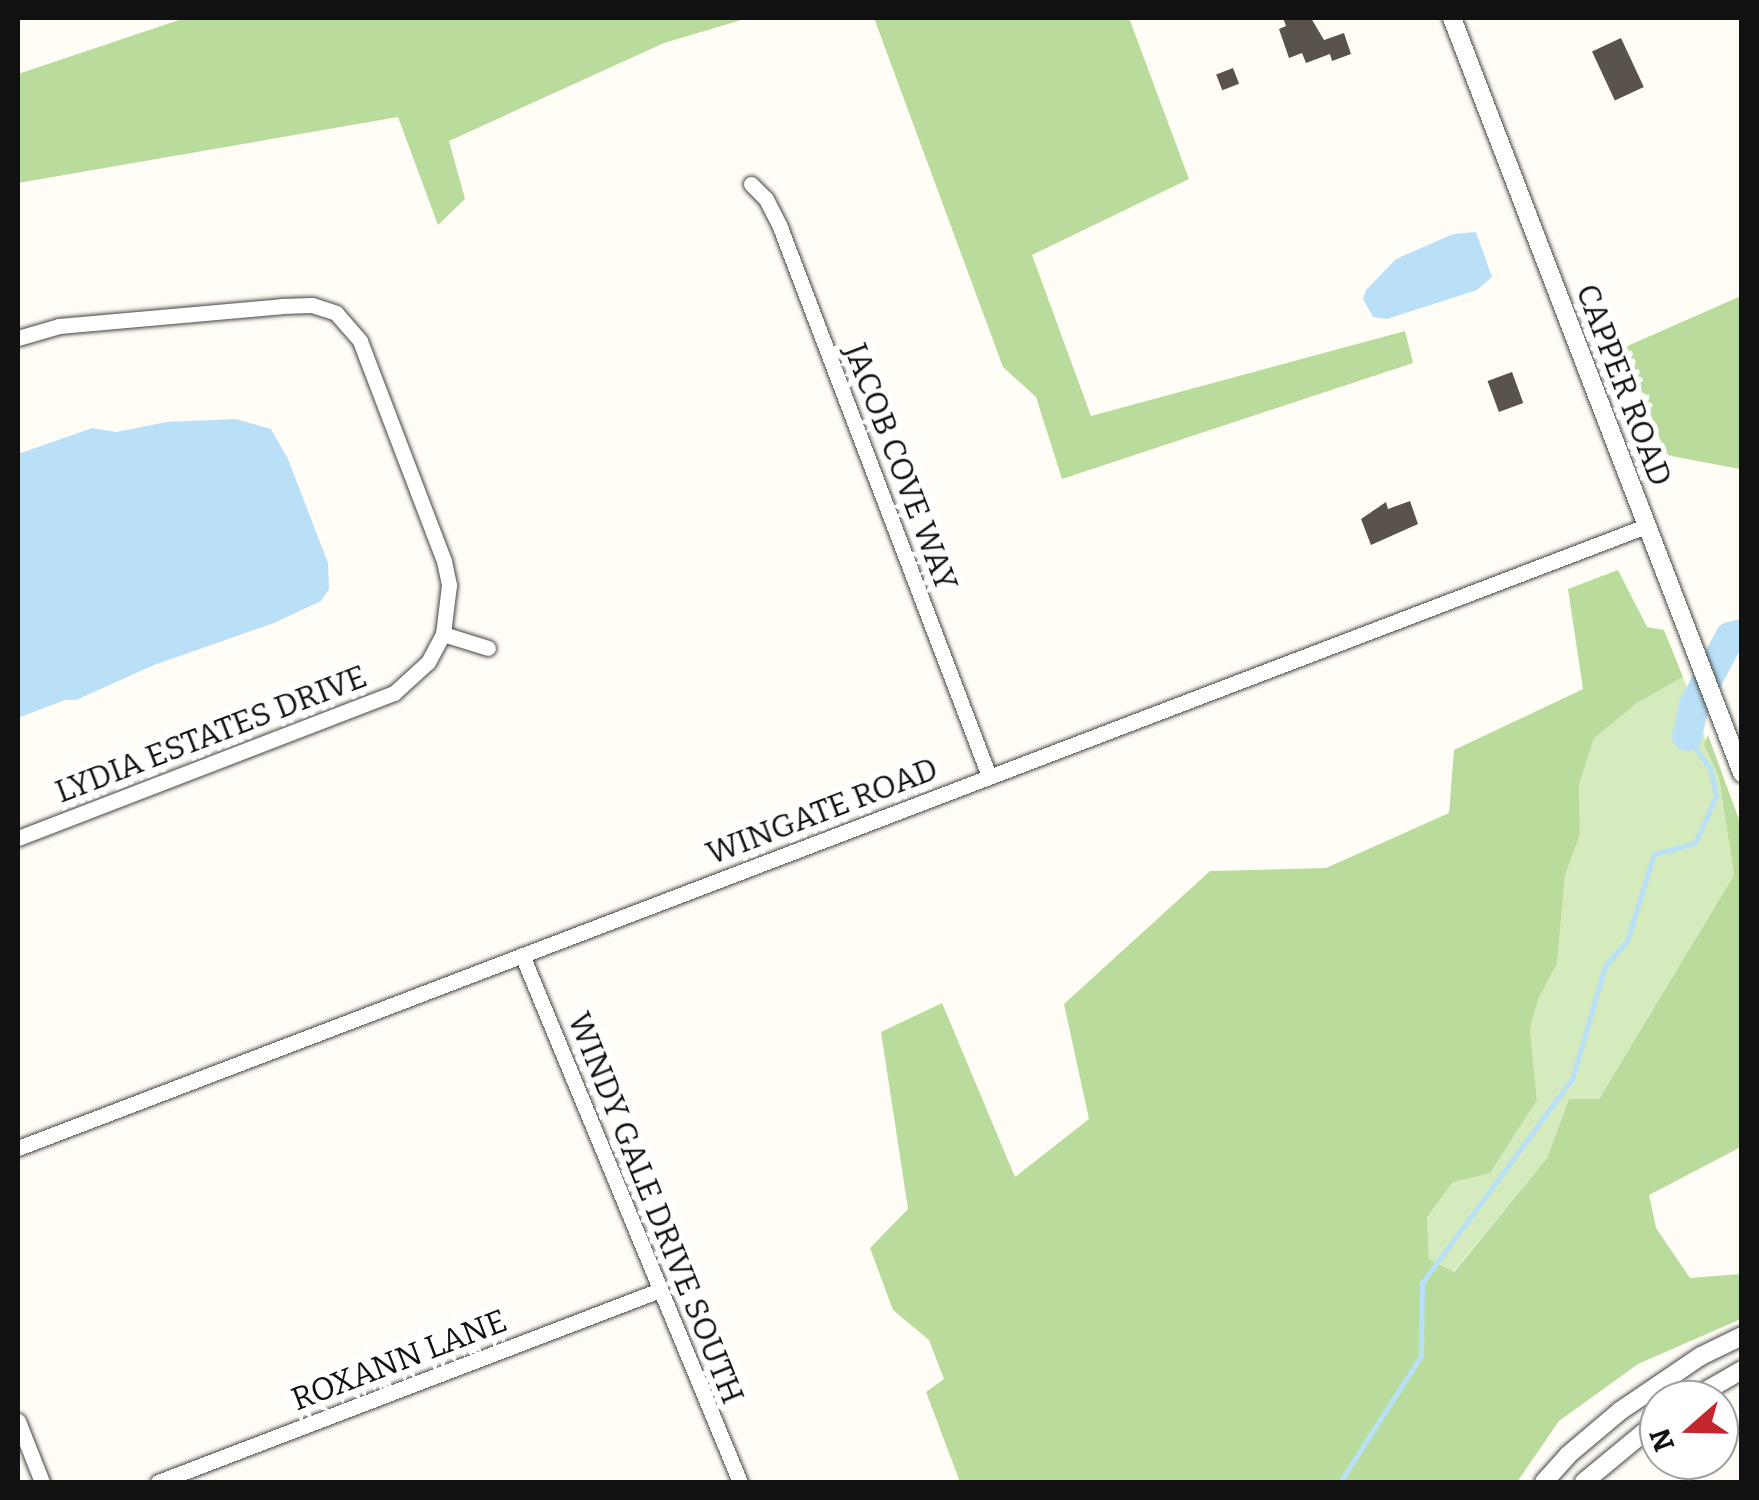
<!DOCTYPE html>
<html>
<head>
<meta charset="utf-8">
<style>
  body { margin:0 }
  #map { position:relative; width:1759px; height:1500px; overflow:hidden; background:#fffdf5; font-family:Bitter,serif }
  div>[style] { position:absolute }
  .green>* { inset:0; background:#d5ebbd }
  .forest>* { inset:0; background:#b9dc9c }
  .water>* { inset:0; background:#b9e0f7 }
  .stream>* { height:5px; margin:-2.5px; padding:0 2.5px; transform-origin:2.5px; border-radius:2.5px; background:#b9e0f7 }
  .river>* { height:30px; margin:-15px; padding:0 15px; transform-origin:15px; border-radius:15px; background:#b9e0f7 }
  .building>* { inset:0; background:#5a524d; transform-origin:0 0 }
  .roads { filter:drop-shadow(0 0 2px #444) drop-shadow(0 0 2px #444) }
  .minor>* { height:15px; margin:-7.5px; padding:0 7.5px; transform-origin:7.5px; border-radius:7.5px; background:#fff }
  .tertiary>* { height:18px; margin:-9px; padding:0 9px; transform-origin:9px; border-radius:9px; background:#fff }
  span { translate:-50% -50%; white-space:nowrap; text-align:center; line-height:1.15; -webkit-text-stroke:10px #fff; paint-order:stroke }
  .street-label { font-size:32px; color:#111 }
  .frame { position:absolute; inset:0; border:20px solid #111; pointer-events:none }
  .north { position:absolute; left:1639px; top:1380px; width:100px; height:100px; box-sizing:border-box; background:#fff; border:2px solid #a0a0a0; border-radius:50%; rotate:250deg; font-size:28px; font-weight:700; line-height:40px; text-align:center; color:#111 }
  .north::after { content:''; display:block; margin:auto; width:35px; height:45px; background:#c4262e; clip-path:polygon(50% 0,100% 100%,50% 72%,0 100%) }
</style>
</head>
<body>
<div id="map">
  <div class="green">
    <div style="clip-path:polygon(1683px 677px,1719px 778px,1734px 875px,1599px 1099px,1569px 1099px,1547px 1158px,1453px 1272px,1429px 1259px,1427px 1219px,1453px 1182px,1537px 1100px,1530px 1029px,1539px 997px,1557px 964px,1565px 875px,1580px 835px,1579px 785px,1594px 737px,1637px 703px)"></div>
  </div>
  <div class="forest">
    <div style="clip-path:polygon(185px 18px,748px 18px,664px 43px,449px 141px,465px 199px,438px 225px,398px 117px,18px 183px,18px 74px)"></div>
    <div style="clip-path:polygon(874px 18px,1129px 18px,1189px 179px,1032px 255px,1091px 416px,1405px 331px,1413px 363px,1062px 479px,1036px 397px,1003px 367px)"></div>
    <div style="clip-path:polygon(1741px 296px,1741px 474px,1740px 469px,1666px 455px,1625px 347px)"></div>
    <div style="clip-path:polygon(1618px 570px,1647px 627px,1664px 630px,1683px 677px,1637px 703px,1594px 738px,1579px 785px,1580px 835px,1565px 875px,1557px 964px,1539px 997px,1530px 1029px,1537px 1100px,1490px 1173px,1453px 1182px,1427px 1218px,1429px 1259px,1454px 1272px,1547px 1158px,1569px 1099px,1599px 1099px,1734px 875px,1719px 778px,1704px 744px,1708px 735px,1741px 825px,1741px 1147px,1649px 1195px,1656px 1228px,1690px 1278px,1741px 1274px,1741px 1319px,1638px 1364px,1559px 1421px,1517px 1482px,960px 1482px,926px 1392px,944px 1379px,929px 1340px,893px 1310px,870px 1248px,908px 1209px,881px 1032px,942px 1003px,1015px 1177px,1089px 1119px,1064px 1004px,1210px 871px,1326px 868px,1449px 813px,1454px 750px,1583px 689px,1568px 589px)"></div>
  </div>
  <div class="water">
    <div style="clip-path:polygon(1476px 232px,1492px 277px,1477px 290px,1387px 319px,1373px 317px,1363px 299px,1366px 290px,1396px 259px,1453px 234px)"></div>
    <div style="clip-path:polygon(236px 419px,271px 429px,288px 459px,328px 563px,329px 589px,321px 601px,274px 623px,154px 665px,76px 700px,65px 700px,18px 718px,18px 454px,92px 428px,116px 432px,167px 422px)"></div>
    <div style="clip-path:polygon(1741px 625px,1741px 638px,1716px 667px,1710px 650px,1727px 628px)"></div>
  </div>
  <div class="stream">
    <div style="left:1340px;top:1482px;width:150px;rotate:-57.3deg"></div>
    <div style="left:1421px;top:1356px;width:73px;rotate:-89.2deg"></div>
    <div style="left:1422px;top:1283px;width:253px;rotate:-53.7deg"></div>
    <div style="left:1572px;top:1079px;width:118px;rotate:-73.7deg"></div>
    <div style="left:1605px;top:966px;width:33px;rotate:-49deg"></div>
    <div style="left:1627px;top:941px;width:91px;rotate:-72.8deg"></div>
    <div style="left:1654px;top:854px;width:42px;rotate:-15deg"></div>
    <div style="left:1695px;top:843px;width:51px;rotate:-65.9deg"></div>
    <div style="left:1716px;top:796px;width:29px;rotate:-102deg"></div>
    <div style="left:1710px;top:768px;width:39px;rotate:-126deg"></div>
  </div>
  <div class="river">
    <div style="left:1687px;top:736px;width:32px;rotate:-77deg"></div>
    <div style="left:1694px;top:705px;width:77px;rotate:-62.1deg"></div>
    <div style="left:1730px;top:637px;width:12px;rotate:-14deg"></div>
  </div>
  <div class="building">
    <div style="clip-path:polygon(1283px 18px,1311px 18px,1324px 40px,1344px 33px,1351px 54px,1332px 61px,1330px 54px,1306px 63px,1302px 53px,1289px 58px,1279px 29px,1286px 26px)"></div>
    <div style="left:1621px;top:38px;width:54px;height:32px;rotate:65deg"></div>
    <div style="left:1233px;top:68px;width:17px;height:18px;rotate:69deg"></div>
    <div style="left:1512px;top:372px;width:33px;height:26px;rotate:70deg"></div>
    <div style="clip-path:polygon(1410px 501px,1418px 524px,1371px 545px,1361px 519px,1386px 502px,1388px 509px)"></div>
  </div>
  <div class="roads">
    <div class="minor">
      <div style="left:751px;top:184px;width:21px;rotate:45deg"></div>
      <div style="left:766px;top:199px;width:31px;rotate:63deg"></div>
      <div style="left:780px;top:227px;width:587px;rotate:69.16deg"></div>
      <div style="left:18px;top:338px;width:43px;rotate:-16.3deg"></div>
      <div style="left:59px;top:326px;width:223px;rotate:-5.1deg"></div>
      <div style="left:281px;top:306px;width:31px;rotate:-2deg"></div>
      <div style="left:312px;top:305px;width:25px;rotate:18deg"></div>
      <div style="left:336px;top:313px;width:37px;rotate:49deg"></div>
      <div style="left:360px;top:341px;width:235px;rotate:69.1deg"></div>
      <div style="left:444px;top:561px;width:25px;rotate:78deg"></div>
      <div style="left:449px;top:585px;width:49px;rotate:97deg"></div>
      <div style="left:443px;top:634px;width:32px;rotate:118deg"></div>
      <div style="left:428px;top:662px;width:46px;rotate:137.6deg"></div>
      <div style="left:394px;top:693px;width:403px;rotate:158.9deg"></div>
      <div style="left:443px;top:634px;width:47px;rotate:17.3deg"></div>
      <div style="left:522px;top:955px;width:570px;rotate:67.53deg"></div>
      <div style="left:18px;top:1148px;width:1743px;rotate:-20.91deg"></div>
      <div style="left:18px;top:1421px;width:66px;rotate:68.5deg"></div>
      <div style="left:158px;top:1482px;width:537px;rotate:-20.93deg"></div>
    </div>
    <div class="tertiary">
      <div style="left:1452px;top:18px;width:809px;rotate:68.99deg"></div>
      <div style="left:1690px;top:1400px;width:60px;rotate:-30deg"></div>
      <div style="left:1544px;top:1482px;width:36px;rotate:-48deg"></div>
      <div style="left:1568px;top:1455px;width:68px;rotate:-40.2deg"></div>
      <div style="left:1620px;top:1411px;width:98px;rotate:-34.2deg"></div>
      <div style="left:1701px;top:1356px;width:46px;rotate:-26deg"></div>
      <div style="left:1584px;top:1482px;width:97px;rotate:-39.6deg"></div>
    </div>
  </div>
  <div class="street-label">
    <span style="left:1624px;top:385px;rotate:69deg">CAPPER ROAD</span>
    <span style="left:901px;top:467px;rotate:69deg">JACOB COVE WAY</span>
    <span style="left:211px;top:734px;rotate:-21deg">LYDIA ESTATES DRIVE</span>
    <span style="left:822px;top:811px;rotate:-21deg">WINGATE ROAD</span>
    <span style="left:656px;top:1208px;rotate:68deg">WINDY GALE DRIVE SOUTH</span>
    <span style="left:399px;top:1360px;rotate:-21deg">ROXANN LANE</span>
  </div>
  <div class="frame"></div>
  <div class="north">N</div>
</div>
</body>
</html>
